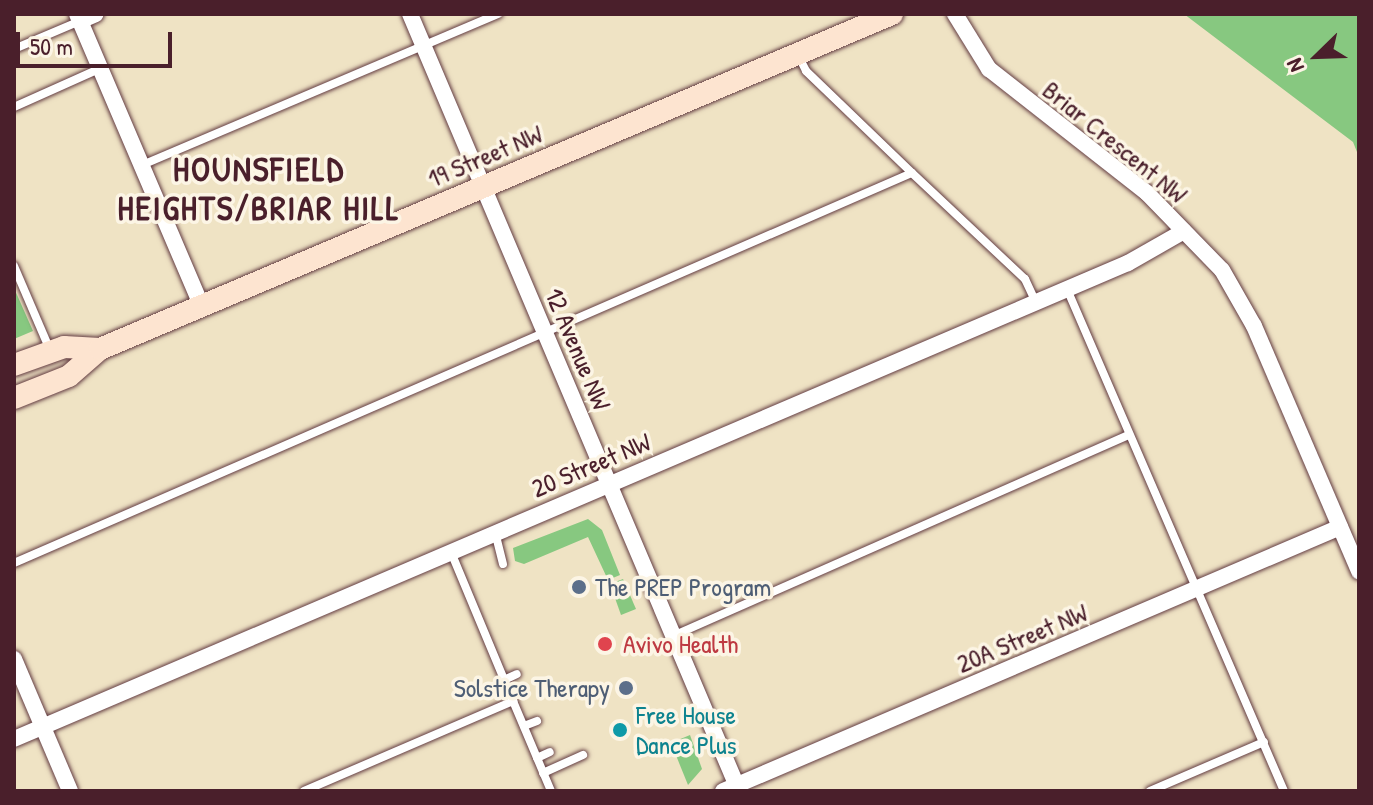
<!DOCTYPE html>
<html>
<head>
<meta charset="utf-8">
<style>
  body { margin:0 }
  #map { position:relative; width:1373px; height:805px; overflow:hidden; background:#efe3c4; font-family:"Patrick Hand",sans-serif }
  div>[style] { position:absolute }
  .green>* { inset:0; background:#87c880 }
  .roads { filter:drop-shadow(0 0 2px #633c42) drop-shadow(0 0 2px #633c42) }
  .lane>* { height:8px; margin:-4px; padding:0 4px; transform-origin:4px; border-radius:4px; background:#fff }
  .street>* { height:16px; margin:-8px; padding:0 8px; transform-origin:8px; border-radius:8px; background:#fff }
  .secondary>* { height:22px; margin:-11px; padding:0 11px; transform-origin:11px; border-radius:11px; background:#fde4d0 }
  .dots>* { width:22px; height:22px; translate:-50% -50%; box-sizing:border-box; border:4px solid #fcf5e5; border-radius:50% }
  span { translate:-50% -50%; white-space:nowrap; text-align:center; line-height:1.15; -webkit-text-stroke:7px #fcf5e5; paint-order:stroke }
  .street-label { font-size:26px; color:#4a1f2b }
  .service-label { font-size:26px; color:#4e5e75 }
  .left { translate:0 -50%; text-align:left }
  .right { translate:-100% -50%; text-align:right }
  .health-label { font-size:26px; color:#be3a42 }
  .culture-label { font-size:26px; color:#0d838f }
  .district-label { font-size:34px; color:#4a1f2b; font-weight:700; letter-spacing:2px }
  .frame { position:absolute; inset:0; border:16px solid #4a1f2b; pointer-events:none }
  .north { position:absolute; left:1277px; top:16px; width:80px; height:80px; -webkit-text-stroke:6px #fcf5e5; paint-order:stroke; rotate:247deg; font-size:22px; font-weight:700; line-height:32px; text-align:center; color:#4a1f2b }
  .north::after { content:''; display:block; margin:auto; width:28px; height:36px; background:#4a1f2b; clip-path:polygon(50% 0,100% 100%,50% 72%,0 100%) }
  .scale { position:absolute; left:16px; top:32px; width:156px; height:36px; box-sizing:border-box; border:4px solid #4a1f2b; border-top:0; padding-left:10px; font-size:24px; line-height:28px; white-space:nowrap; color:#4a1f2b; -webkit-text-stroke:6px #fcf5e5; paint-order:stroke }
</style>
</head>
<body>
<div id="map">
  <div class="green">
    <div style="clip-path:polygon(1184px 14px,1359px 14px,1359px 157px,1353px 142px)"></div>
    <div style="clip-path:polygon(14px 288px,33px 331px,14px 339px)"></div>
    <div style="clip-path:polygon(588px 519px,602px 530px,620px 575px,608px 580px,588px 537px,524px 564px,515px 561px,513px 548px)"></div>
    <div style="clip-path:polygon(623px 579px,636px 609px,621px 615px,610px 584px)"></div>
    <div style="clip-path:polygon(690px 735px,702px 769px,688px 785px,671px 743px)"></div>
  </div>
  <div class="roads">
    <div class="lane">
      <div style="left:14px;top:49px;width:72px;rotate:-23deg"></div>
      <div style="left:799px;top:57px;width:16px;rotate:63deg"></div>
      <div style="left:806px;top:71px;width:147px;rotate:43.9deg"></div>
      <div style="left:14px;top:107px;width:93px;rotate:-24.1deg"></div>
      <div style="left:142px;top:165px;width:387px;rotate:-23deg"></div>
      <div style="left:14px;top:266px;width:91px;rotate:66.8deg"></div>
      <div style="left:1067px;top:289px;width:547px;rotate:66.62deg"></div>
      <div style="left:495px;top:532px;width:33px;rotate:76deg"></div>
      <div style="left:14px;top:563px;width:979px;rotate:-23.48deg"></div>
      <div style="left:912px;top:173px;width:155px;rotate:43.2deg"></div>
      <div style="left:1025px;top:279px;width:23px;rotate:65deg"></div>
      <div style="left:675px;top:635px;width:496px;rotate:-23.8deg"></div>
      <div style="left:504px;top:680px;width:14px;rotate:-25deg"></div>
      <div style="left:513px;top:701px;width:98px;rotate:67.1deg"></div>
      <div style="left:524px;top:726px;width:14px;rotate:-21deg"></div>
      <div style="left:537px;top:758px;width:14px;rotate:-25deg"></div>
      <div style="left:543px;top:773px;width:44px;rotate:-24.2deg"></div>
      <div style="left:304px;top:791px;width:228px;rotate:-23.3deg"></div>
      <div style="left:513px;top:701px;width:164px;rotate:-112.6deg"></div>
      <div style="left:1150px;top:791px;width:124px;rotate:-23.3deg"></div>
    </div>
    <div class="street">
      <div style="left:77px;top:14px;width:319px;rotate:66.9deg"></div>
      <div style="left:410px;top:14px;width:844px;rotate:67.05deg"></div>
      <div style="left:955px;top:14px;width:65px;rotate:58.3deg"></div>
      <div style="left:989px;top:69px;width:201px;rotate:38.1deg"></div>
      <div style="left:1147px;top:193px;width:107px;rotate:45.8deg"></div>
      <div style="left:1222px;top:270px;width:64px;rotate:60.3deg"></div>
      <div style="left:1254px;top:326px;width:267px;rotate:66.8deg"></div>
      <div style="left:80px;top:21px;width:17px;rotate:-24deg"></div>
      <div style="left:14px;top:659px;width:143px;rotate:67deg"></div>
      <div style="left:14px;top:739px;width:1211px;rotate:-23.14deg"></div>
      <div style="left:1128px;top:263px;width:64px;rotate:-29.7deg"></div>
      <div style="left:723px;top:791px;width:671px;rotate:-23.16deg"></div>
    </div>
    <div class="secondary">
      <div style="left:14px;top:365px;width:53px;rotate:-19.8deg"></div>
      <div style="left:64px;top:347px;width:36px;rotate:3deg"></div>
      <div style="left:14px;top:398px;width:59px;rotate:-21.8deg"></div>
      <div style="left:69px;top:376px;width:41px;rotate:-41.1deg"></div>
      <div style="left:100px;top:349px;width:860px;rotate:-22.93deg"></div>
    </div>
  </div>
  <div class="dots">
    <div style="left:579px;top:587px;background:#5c6f8a"></div>
    <div style="left:605px;top:644px;background:#e0444e"></div>
    <div style="left:626px;top:688px;background:#5c6f8a"></div>
    <div style="left:620px;top:730px;background:#0f9aa8"></div>
  </div>
  <div class="street-label">
    <span style="left:1115px;top:142px;rotate:39deg">Briar Crescent NW</span>
    <span style="left:485px;top:156px;rotate:-23deg">19 Street NW</span>
    <span style="left:578px;top:349px;rotate:67deg">12 Avenue NW</span>
    <span style="left:591px;top:465px;rotate:-23deg">20 Street NW</span>
    <span style="left:1022px;top:638px;rotate:-23deg">20A Street NW</span>
  </div>
  <div class="service-label">
    <span class="left" style="left:595px;top:587px">The PREP Program</span>
    <span class="right" style="left:610px;top:688px">Solstice Therapy</span>
  </div>
  <div class="health-label">
    <span class="left" style="left:623px;top:644px">Avivo Health</span>
  </div>
  <div class="culture-label">
    <span class="left" style="left:636px;top:730px">Free House<br>Dance Plus</span>
  </div>
  <div class="district-label">
    <span style="left:259px;top:189px">HOUNSFIELD<br>HEIGHTS/BRIAR HILL</span>
  </div>
  <div class="frame"></div>
  <div class="north">N</div>
  <div class="scale">50 m</div>
</div>
</body>
</html>
